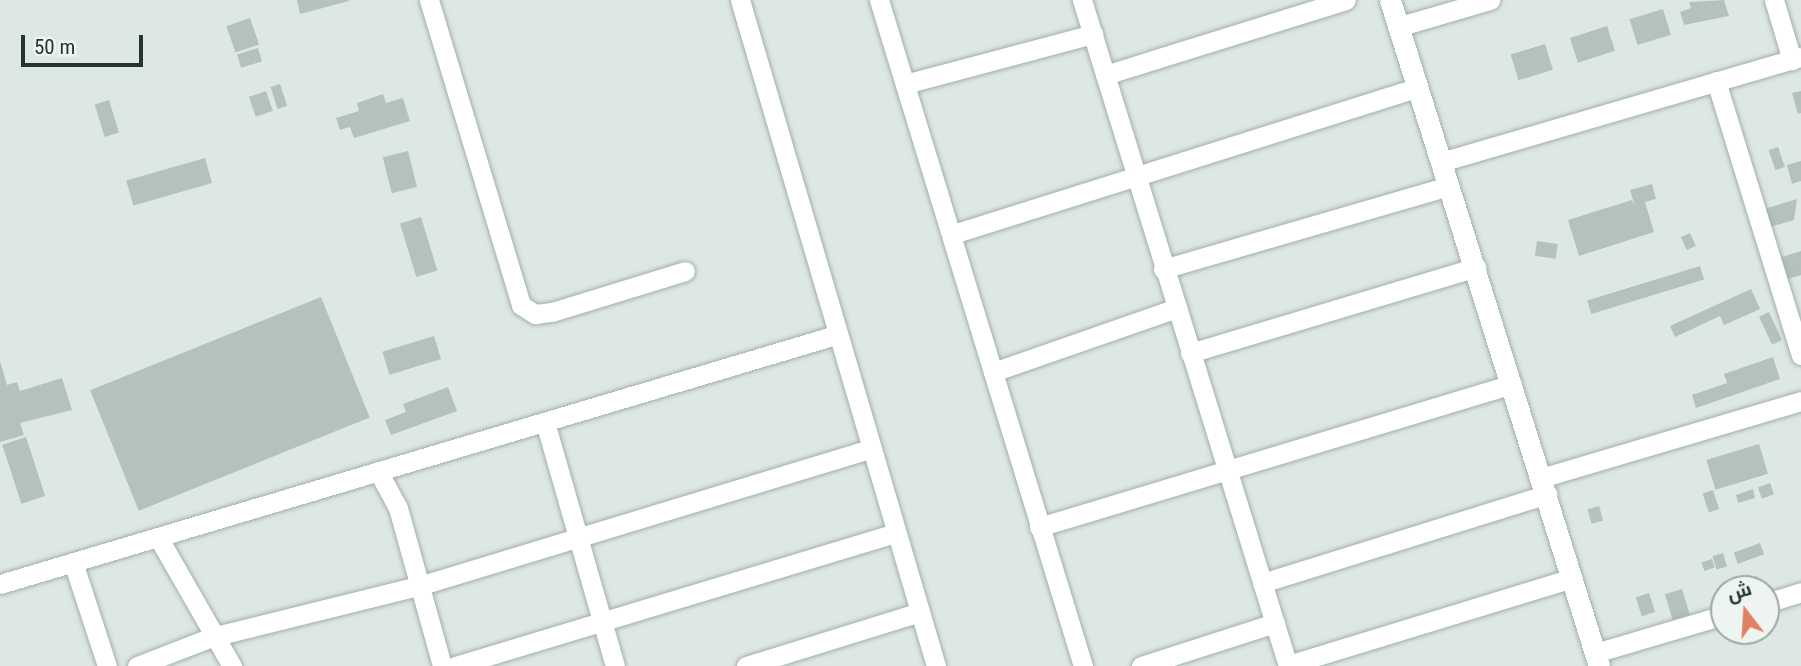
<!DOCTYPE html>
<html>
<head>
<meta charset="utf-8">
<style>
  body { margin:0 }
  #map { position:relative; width:1801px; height:666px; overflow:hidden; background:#dee8e3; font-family:"Roboto Condensed",Cairo,sans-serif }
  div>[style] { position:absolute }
  .building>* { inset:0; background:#b4c2bc; transform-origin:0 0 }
  .roads { filter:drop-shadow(0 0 2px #a2afaa) drop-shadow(0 0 2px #a2afaa) }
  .street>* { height:19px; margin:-9.5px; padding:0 9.5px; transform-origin:9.5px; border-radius:9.5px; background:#fff }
  .secondary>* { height:21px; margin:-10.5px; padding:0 10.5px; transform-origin:10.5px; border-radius:10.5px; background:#fff }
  span { translate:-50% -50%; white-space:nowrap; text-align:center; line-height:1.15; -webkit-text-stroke:5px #eef5f1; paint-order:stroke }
  .north { position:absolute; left:1710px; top:575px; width:70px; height:70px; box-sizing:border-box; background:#eef5f1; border:2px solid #9ca8a4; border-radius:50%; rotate:343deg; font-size:19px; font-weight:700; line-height:28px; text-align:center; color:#223530 }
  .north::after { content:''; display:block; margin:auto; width:24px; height:32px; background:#e17f63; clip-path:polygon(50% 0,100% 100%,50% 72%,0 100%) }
  .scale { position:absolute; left:21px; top:35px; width:122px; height:32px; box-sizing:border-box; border:4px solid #223530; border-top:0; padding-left:9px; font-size:21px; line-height:24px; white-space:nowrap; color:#223530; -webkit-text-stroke:5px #eef5f1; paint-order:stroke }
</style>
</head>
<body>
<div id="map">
  <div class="building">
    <div style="clip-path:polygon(297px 0,349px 0,349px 1px,300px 14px)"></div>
    <div style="clip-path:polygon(1724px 0,1729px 16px,1684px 25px,1680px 12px,1691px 8px,1689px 2px)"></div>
    <div style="left:1663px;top:9px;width:27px;height:35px;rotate:73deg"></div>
    <div style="left:250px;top:18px;width:28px;height:25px;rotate:71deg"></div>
    <div style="left:1607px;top:26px;width:26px;height:39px;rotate:72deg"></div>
    <div style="left:1545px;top:44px;width:27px;height:36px;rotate:73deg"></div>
    <div style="left:258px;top:48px;width:14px;height:22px;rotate:73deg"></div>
    <div style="left:280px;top:84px;width:23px;height:10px;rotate:72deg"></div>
    <div style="left:266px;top:91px;width:21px;height:18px;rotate:71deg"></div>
    <div style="clip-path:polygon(1801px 91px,1801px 113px,1798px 114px,1792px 93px)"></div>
    <div style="clip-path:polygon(383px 94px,386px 103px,403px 98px,410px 121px,354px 138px,350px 127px,340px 130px,336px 118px,359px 111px,357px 103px)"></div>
    <div style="left:109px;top:100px;width:34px;height:15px;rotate:73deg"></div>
    <div style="left:1778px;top:147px;width:21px;height:10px;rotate:71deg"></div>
    <div style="left:408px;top:151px;width:37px;height:26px;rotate:76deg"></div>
    <div style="left:205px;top:158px;width:26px;height:82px;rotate:74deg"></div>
    <div style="clip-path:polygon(1801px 161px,1801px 181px,1792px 184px,1787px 165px)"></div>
    <div style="clip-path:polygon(1652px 184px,1656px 199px,1645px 202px,1654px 232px,1579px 256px,1568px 220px,1632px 200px,1635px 206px,1630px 190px)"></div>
    <div style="clip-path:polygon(1797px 199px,1794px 220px,1770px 227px,1764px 209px)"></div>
    <div style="left:421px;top:217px;width:56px;height:22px;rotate:73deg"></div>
    <div style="left:1690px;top:233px;width:14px;height:10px;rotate:65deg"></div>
    <div style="left:1537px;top:241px;width:21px;height:15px;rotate:8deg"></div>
    <div style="clip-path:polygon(1801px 251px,1801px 275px,1785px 280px,1779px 258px)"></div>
    <div style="left:1700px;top:266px;width:14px;height:118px;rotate:73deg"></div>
    <div style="clip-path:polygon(1751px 289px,1760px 309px,1724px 325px,1720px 316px,1675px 337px,1670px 326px)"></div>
    <div style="left:321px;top:297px;width:130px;height:249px;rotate:68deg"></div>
    <div style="left:1769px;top:312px;width:31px;height:11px;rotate:65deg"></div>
    <div style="left:434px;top:336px;width:24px;height:54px;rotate:73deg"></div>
    <div style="clip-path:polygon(1773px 357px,1780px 379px,1696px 408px,1692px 395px,1727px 383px,1724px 374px)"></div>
    <div style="clip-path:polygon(0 361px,7px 385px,17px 382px,20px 391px,62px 378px,72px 410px,20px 423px,24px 435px,0 442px)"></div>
    <div style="clip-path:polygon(448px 387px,457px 411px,391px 435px,385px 420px,406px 412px,403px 404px)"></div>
    <div style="left:26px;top:437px;width:62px;height:25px;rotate:72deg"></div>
    <div style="left:1759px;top:444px;width:31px;height:55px;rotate:73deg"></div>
    <div style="left:1770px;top:483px;width:12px;height:13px;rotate:70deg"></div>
    <div style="clip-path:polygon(1753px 489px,1755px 498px,1738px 503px,1736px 495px)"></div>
    <div style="left:1713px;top:490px;width:20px;height:11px;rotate:72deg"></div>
    <div style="left:1599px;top:506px;width:15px;height:12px;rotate:74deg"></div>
    <div style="left:1760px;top:543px;width:12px;height:28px;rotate:70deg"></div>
    <div style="left:1723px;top:553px;width:14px;height:11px;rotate:73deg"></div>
    <div style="left:1712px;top:559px;width:9px;height:11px;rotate:72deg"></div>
    <div style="left:1682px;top:589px;width:27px;height:18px;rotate:73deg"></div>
    <div style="left:1649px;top:593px;width:20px;height:14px;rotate:72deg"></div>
  </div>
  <div class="roads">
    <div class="street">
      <div style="left:429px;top:0;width:319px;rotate:73.2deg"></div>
      <div style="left:521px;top:305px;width:17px;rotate:33deg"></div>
      <div style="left:535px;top:314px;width:17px;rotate:-7deg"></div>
      <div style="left:552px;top:312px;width:139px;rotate:-17.1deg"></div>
      <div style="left:740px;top:0;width:694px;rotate:73.6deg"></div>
      <div style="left:879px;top:0;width:697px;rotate:72.97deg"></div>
      <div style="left:1082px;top:0;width:697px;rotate:72.81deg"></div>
      <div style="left:1774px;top:0;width:63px;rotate:73.3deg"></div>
      <div style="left:1397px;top:27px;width:97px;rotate:-16.2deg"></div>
      <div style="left:1105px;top:75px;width:252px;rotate:-17.3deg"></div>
      <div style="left:1716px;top:81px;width:287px;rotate:72.8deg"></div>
      <div style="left:905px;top:84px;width:195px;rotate:-14.9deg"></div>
      <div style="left:1441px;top:162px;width:375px;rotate:-16.3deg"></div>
      <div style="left:953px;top:234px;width:486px;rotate:-17.5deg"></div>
      <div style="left:1163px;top:269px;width:297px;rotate:-16.2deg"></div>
      <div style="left:1190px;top:353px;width:299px;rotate:-16.7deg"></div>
      <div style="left:993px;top:372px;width:195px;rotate:-19.2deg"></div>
      <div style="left:545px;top:422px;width:254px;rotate:74deg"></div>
      <div style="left:378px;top:471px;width:42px;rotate:61.6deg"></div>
      <div style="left:398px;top:508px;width:164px;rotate:74.4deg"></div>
      <div style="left:1541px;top:478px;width:271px;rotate:-16.5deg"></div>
      <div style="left:1039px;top:527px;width:494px;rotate:-16.8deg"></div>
      <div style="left:158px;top:537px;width:149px;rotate:60.2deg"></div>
      <div style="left:73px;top:562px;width:109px;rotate:71.9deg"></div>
      <div style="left:1262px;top:583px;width:299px;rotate:-17.3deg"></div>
      <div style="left:0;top:584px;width:872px;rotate:-16.59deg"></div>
      <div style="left:1766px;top:603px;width:37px;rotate:-17deg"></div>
      <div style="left:1595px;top:653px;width:134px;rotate:-16.4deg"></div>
      <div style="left:1288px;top:665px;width:297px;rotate:-17deg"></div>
      <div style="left:137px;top:666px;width:80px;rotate:-21.1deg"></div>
      <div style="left:212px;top:637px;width:216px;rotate:-13.9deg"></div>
      <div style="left:422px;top:585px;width:467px;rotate:-16.9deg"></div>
      <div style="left:455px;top:666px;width:461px;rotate:-16.8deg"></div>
      <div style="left:746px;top:666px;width:182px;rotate:-17.2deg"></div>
      <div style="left:1141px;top:666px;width:141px;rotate:-17.8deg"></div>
    </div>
    <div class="secondary">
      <div style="left:1390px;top:0;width:698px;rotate:72.58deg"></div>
    </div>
  </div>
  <div class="north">ش</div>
  <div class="scale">50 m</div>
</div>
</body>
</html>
